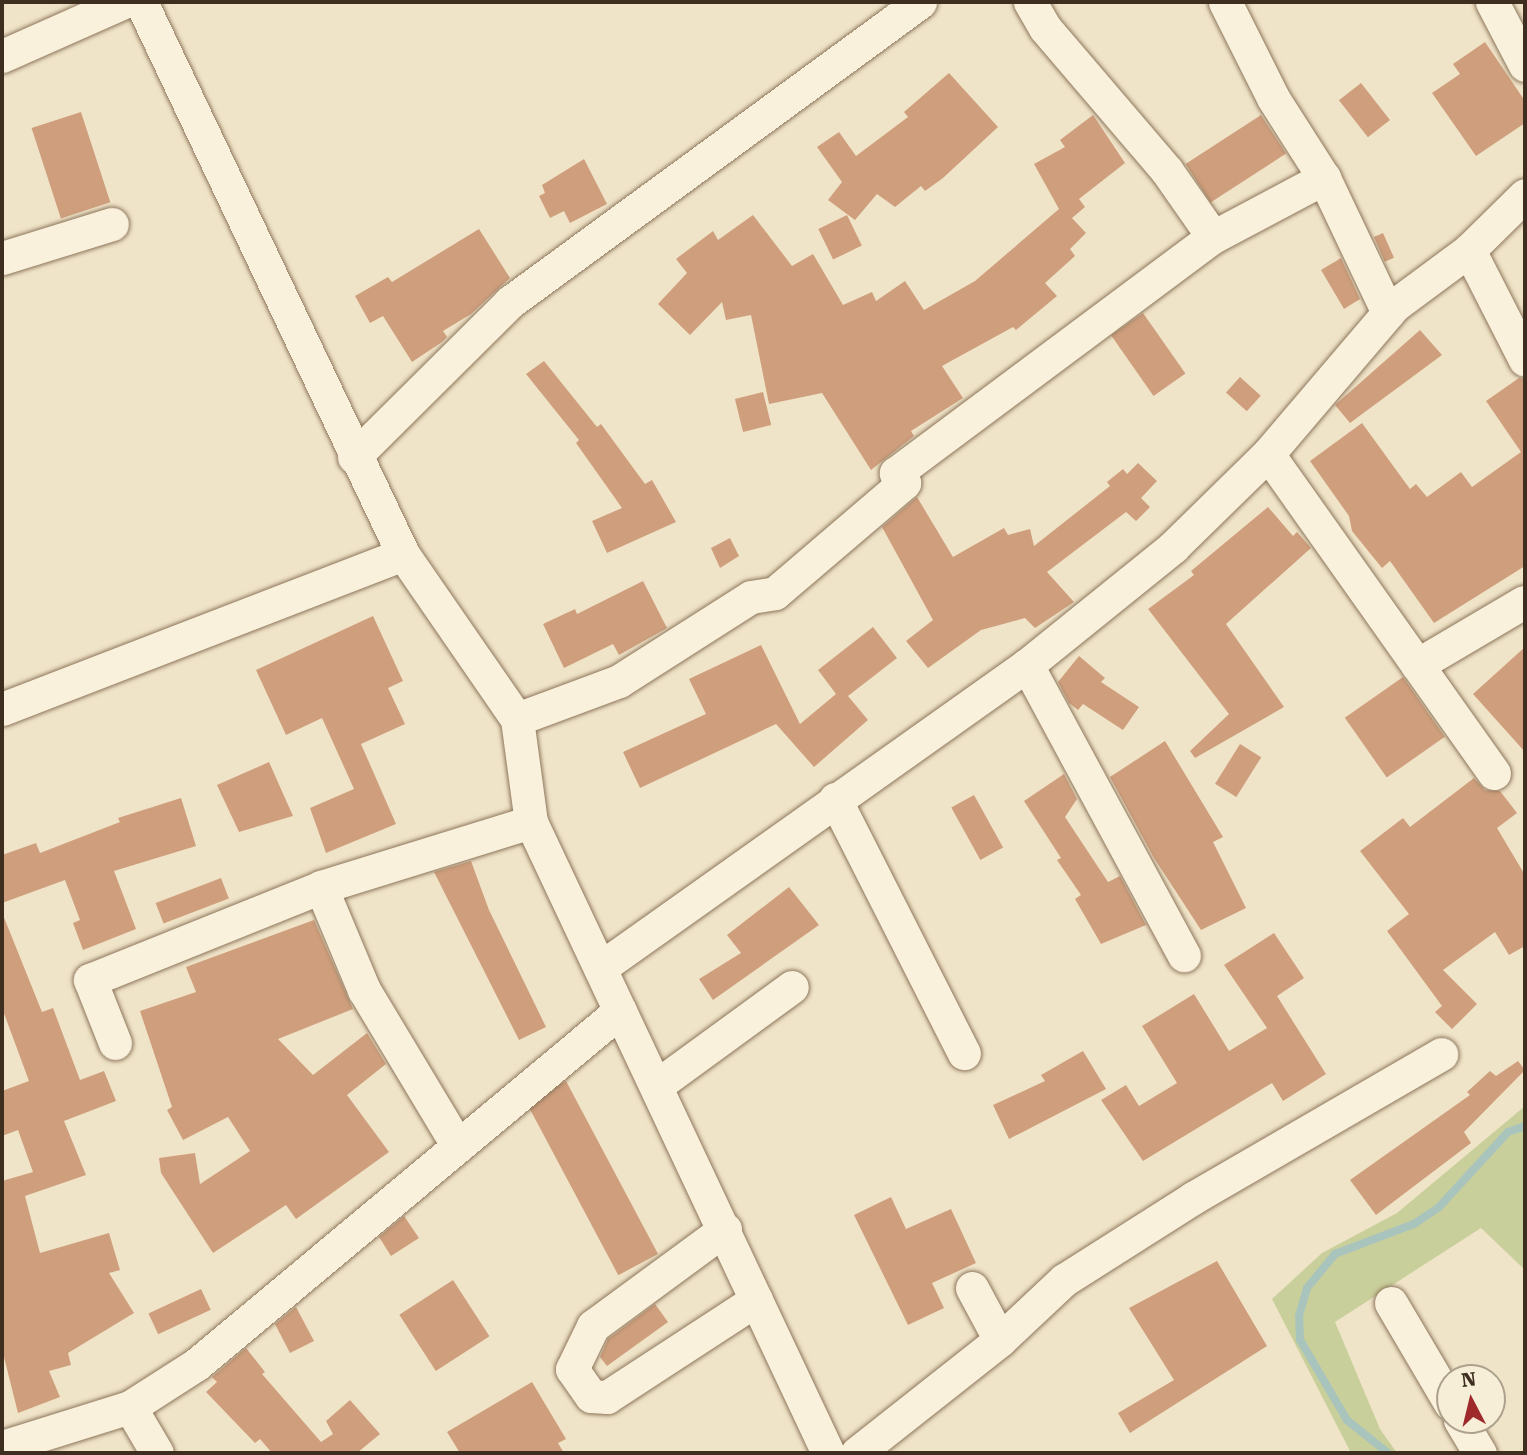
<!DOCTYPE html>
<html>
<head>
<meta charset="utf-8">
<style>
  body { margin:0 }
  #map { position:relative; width:1527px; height:1455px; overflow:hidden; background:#f0e4c8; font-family:"Roboto Serif",serif }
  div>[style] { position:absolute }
  .green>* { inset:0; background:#c9cf9b }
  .stream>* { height:8px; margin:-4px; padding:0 4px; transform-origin:4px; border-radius:4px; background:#a9c4bc }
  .building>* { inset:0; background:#cf9f7d; transform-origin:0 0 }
  .roads { filter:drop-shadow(0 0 2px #8d765c) drop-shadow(0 0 2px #8d765c) }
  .minor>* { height:33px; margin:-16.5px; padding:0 16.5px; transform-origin:16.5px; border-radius:16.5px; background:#faf1dc }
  span { translate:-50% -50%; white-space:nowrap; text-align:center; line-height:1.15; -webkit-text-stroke:6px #f7eed8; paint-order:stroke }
  .frame { position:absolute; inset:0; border:4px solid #3d2e20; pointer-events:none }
  .north { position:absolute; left:1436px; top:1364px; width:70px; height:70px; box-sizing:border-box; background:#f7eed8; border:2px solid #ada18e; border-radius:50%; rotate:353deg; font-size:19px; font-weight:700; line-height:28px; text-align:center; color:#3d2e20 }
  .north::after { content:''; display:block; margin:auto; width:24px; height:32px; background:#9e2a2b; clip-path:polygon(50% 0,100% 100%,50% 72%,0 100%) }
</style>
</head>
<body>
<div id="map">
  <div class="green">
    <div style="clip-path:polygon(1525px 1106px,1525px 1270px,1481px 1228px,1335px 1322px,1380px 1429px,1397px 1453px,1351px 1453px,1272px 1299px,1322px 1253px,1397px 1213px)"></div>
  </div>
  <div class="stream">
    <div style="left:1388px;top:1453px;width:53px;rotate:-141.2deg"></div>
    <div style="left:1347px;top:1420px;width:93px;rotate:-120.4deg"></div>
    <div style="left:1300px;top:1340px;width:24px;rotate:-92deg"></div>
    <div style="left:1299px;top:1316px;width:29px;rotate:-74deg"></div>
    <div style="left:1307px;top:1288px;width:44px;rotate:-50.5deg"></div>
    <div style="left:1335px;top:1254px;width:85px;rotate:-20.8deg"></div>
    <div style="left:1414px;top:1224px;width:30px;rotate:-34deg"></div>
    <div style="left:1439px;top:1207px;width:102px;rotate:-47.4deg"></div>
    <div style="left:1508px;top:1132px;width:18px;rotate:-19deg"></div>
  </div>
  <div class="building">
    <div style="clip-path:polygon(1485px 42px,1525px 101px,1525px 123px,1476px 156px,1432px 93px,1460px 74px,1453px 64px)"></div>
    <div style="clip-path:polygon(949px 73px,998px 127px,943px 178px,925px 191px,921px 186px,895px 207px,877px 194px,855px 220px,828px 200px,842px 182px,817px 147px,839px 132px,856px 156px,908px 117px,904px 112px)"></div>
    <div style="left:1361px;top:83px;width:47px;height:28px;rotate:52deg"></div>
    <div style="left:81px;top:112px;width:95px;height:52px;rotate:72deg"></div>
    <div style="clip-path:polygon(1093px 115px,1125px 163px,1079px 199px,1085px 207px,1072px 218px,1086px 233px,1070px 249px,1075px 256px,1045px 283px,1057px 296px,1016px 330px,1013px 327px,942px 366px,963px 398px,911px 431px,914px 436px,871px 470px,822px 393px,769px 404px,751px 315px,726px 320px,722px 302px,690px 335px,658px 304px,687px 273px,676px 259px,713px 231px,718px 240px,753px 215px,792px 266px,813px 254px,843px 305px,872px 292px,876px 301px,905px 281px,924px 310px,975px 281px,1059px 209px,1034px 164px,1065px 147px,1060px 140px)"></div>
    <div style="left:1261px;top:115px;width:46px;height:90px;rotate:57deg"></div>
    <div style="clip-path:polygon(584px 159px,607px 204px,570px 223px,564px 211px,550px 218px,539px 196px,545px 193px,542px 185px)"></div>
    <div style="left:847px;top:215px;width:34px;height:32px;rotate:64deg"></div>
    <div style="clip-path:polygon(479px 229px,510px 278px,471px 314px,443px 331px,447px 337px,442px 342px,412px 362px,383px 316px,370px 323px,355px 296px,388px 277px,392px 282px)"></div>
    <div style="left:1383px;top:233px;width:27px;height:10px;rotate:66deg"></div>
    <div style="clip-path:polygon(1341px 258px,1360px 299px,1344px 309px,1321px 270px)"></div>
    <div style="left:1143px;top:313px;width:74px;height:39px;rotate:55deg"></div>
    <div style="clip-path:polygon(1420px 330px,1442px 355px,1350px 423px,1335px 405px)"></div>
    <div style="clip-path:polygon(544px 361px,597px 427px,601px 424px,645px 484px,652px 480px,676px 522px,607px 553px,592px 521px,622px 508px,576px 443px,579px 440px,526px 374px)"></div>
    <div style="left:1240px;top:377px;width:28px;height:21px;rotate:42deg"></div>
    <div style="clip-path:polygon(1519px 378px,1525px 379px,1525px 566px,1434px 623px,1390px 561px,1382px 568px,1352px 531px,1349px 516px,1310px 461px,1362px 423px,1410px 489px,1416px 484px,1427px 497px,1461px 472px,1472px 487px,1521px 452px,1486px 401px)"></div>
    <div style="left:763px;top:392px;width:34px;height:29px;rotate:76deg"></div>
    <div style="clip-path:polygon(1138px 463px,1157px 481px,1141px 498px,1150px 507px,1136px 521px,1126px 512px,1047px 572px,1074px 602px,1035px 628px,1025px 618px,981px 630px,928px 668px,906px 641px,933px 620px,882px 527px,917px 497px,953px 557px,1004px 528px,1008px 535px,1030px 529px,1034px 546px,1110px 486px,1107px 482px,1123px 469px,1127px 474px)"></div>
    <div style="clip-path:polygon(1268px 507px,1293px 536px,1297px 532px,1311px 548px,1226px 624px,1284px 707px,1195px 758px,1190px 751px,1229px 714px,1148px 609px,1194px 575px,1191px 571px)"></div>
    <div style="clip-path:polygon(730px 538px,739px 556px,720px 568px,711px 548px)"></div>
    <div style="clip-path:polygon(643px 581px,667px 628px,619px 655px,613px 644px,564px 668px,543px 624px,575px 609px,577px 614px)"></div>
    <div style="clip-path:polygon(373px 616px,403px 681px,388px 688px,405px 724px,361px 744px,396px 824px,326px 853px,310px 808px,354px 789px,322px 718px,286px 735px,256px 670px)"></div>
    <div style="clip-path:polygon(873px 627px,897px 658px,848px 696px,868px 720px,814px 767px,776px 724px,640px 788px,623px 752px,706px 714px,689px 679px,761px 645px,800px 724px,836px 694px,818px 670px)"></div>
    <div style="clip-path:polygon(1525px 647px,1525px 752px,1473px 694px)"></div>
    <div style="clip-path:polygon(1079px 656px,1105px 678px,1101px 682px,1139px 707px,1123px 730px,1083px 704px,1078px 710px,1069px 703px,1058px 682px)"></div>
    <div style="left:1403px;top:677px;width:73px;height:71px;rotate:55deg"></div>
    <div style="clip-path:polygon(1165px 741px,1223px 837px,1213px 842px,1246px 908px,1201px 930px,1154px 858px,1110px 777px)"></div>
    <div style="left:1240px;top:744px;width:25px;height:47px;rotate:32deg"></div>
    <div style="clip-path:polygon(269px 762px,293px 816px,239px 832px,217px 785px)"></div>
    <div style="clip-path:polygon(1064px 774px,1077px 799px,1065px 817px,1108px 882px,1120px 876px,1146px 925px,1101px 944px,1075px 899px,1081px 895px,1057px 860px,1061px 858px,1024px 801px)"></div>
    <div style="clip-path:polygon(1474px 778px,1485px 790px,1500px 791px,1517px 813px,1497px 828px,1525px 875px,1525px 946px,1509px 955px,1495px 932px,1443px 970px,1477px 1004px,1452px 1029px,1435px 1012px,1442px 1006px,1387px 931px,1409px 914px,1360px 851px,1403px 818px,1410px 827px)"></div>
    <div style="left:974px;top:795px;width:60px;height:26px;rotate:61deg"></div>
    <div style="clip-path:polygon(181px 798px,196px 846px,114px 871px,136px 929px,83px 950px,73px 923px,80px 920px,65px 880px,2px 903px,2px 855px,36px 843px,40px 853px,120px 822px,118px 818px)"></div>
    <div style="clip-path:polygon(471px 861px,489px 910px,546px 1027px,519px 1040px,434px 872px)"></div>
    <div style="left:221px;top:878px;width:22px;height:70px;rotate:69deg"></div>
    <div style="clip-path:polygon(789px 887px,819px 925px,713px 1000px,699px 979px,741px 953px,727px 935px)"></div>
    <div style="clip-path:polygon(3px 915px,42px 1012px,53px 1008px,80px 1080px,104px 1071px,116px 1101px,64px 1121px,86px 1175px,25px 1196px,40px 1253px,109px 1233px,120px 1270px,109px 1273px,134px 1313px,68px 1353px,71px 1365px,49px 1371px,60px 1397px,18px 1413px,2px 1349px,2px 1181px,33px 1172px,18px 1130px,2px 1136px,2px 1091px,29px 1081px,2px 1008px)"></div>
    <div style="clip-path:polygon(314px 920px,353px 1009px,278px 1039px,313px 1075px,367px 1033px,386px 1064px,347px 1095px,389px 1152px,296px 1219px,286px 1205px,213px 1253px,161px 1173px,159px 1158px,195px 1153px,200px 1184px,250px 1151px,228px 1117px,183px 1140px,167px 1110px,172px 1107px,140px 1011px,196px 992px,186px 967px)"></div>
    <div style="clip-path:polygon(1274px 933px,1304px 978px,1277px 996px,1326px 1074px,1283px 1101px,1272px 1083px,1143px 1161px,1101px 1100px,1126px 1085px,1139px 1106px,1177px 1083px,1142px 1026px,1194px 994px,1229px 1051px,1267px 1028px,1224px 965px)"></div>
    <div style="clip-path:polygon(1083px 1051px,1106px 1089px,1009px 1139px,993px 1105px,1045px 1081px,1041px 1075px)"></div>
    <div style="clip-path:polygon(1518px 1061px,1525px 1070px,1464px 1132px,1471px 1143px,1376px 1215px,1350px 1180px,1470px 1095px,1467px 1092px,1490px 1071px,1496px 1076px)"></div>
    <div style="left:566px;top:1081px;width:196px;height:45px;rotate:62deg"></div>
    <div style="clip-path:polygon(891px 1197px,906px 1229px,951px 1209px,976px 1263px,932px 1283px,944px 1308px,908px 1325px,854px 1215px)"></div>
    <div style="clip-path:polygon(404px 1216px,419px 1238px,391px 1256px,379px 1237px)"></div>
    <div style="clip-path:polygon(1217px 1261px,1267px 1346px,1130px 1433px,1118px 1413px,1174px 1380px,1129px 1308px)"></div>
    <div style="left:453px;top:1280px;width:67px;height:64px;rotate:57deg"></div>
    <div style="left:201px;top:1289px;width:23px;height:58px;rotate:65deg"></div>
    <div style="clip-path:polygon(655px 1304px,668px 1322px,607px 1366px,600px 1357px,608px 1339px)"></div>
    <div style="clip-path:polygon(296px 1307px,314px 1341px,290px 1353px,275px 1324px)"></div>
    <div style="clip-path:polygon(246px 1348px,265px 1372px,262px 1374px,321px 1442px,333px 1434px,326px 1421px,350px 1400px,380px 1434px,357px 1453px,272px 1453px,260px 1439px,255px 1443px,206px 1392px,217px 1382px,212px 1377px)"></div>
    <div style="clip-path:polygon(532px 1382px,566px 1439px,558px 1443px,564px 1453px,460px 1453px,447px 1432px)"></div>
  </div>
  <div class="roads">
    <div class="minor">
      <div style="left:141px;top:2px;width:611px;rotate:64.61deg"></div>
      <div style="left:403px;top:554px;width:201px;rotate:55.4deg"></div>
      <div style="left:517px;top:719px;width:104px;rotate:82.3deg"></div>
      <div style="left:531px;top:822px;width:697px;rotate:64.79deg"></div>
      <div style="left:1030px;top:2px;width:30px;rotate:60deg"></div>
      <div style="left:1045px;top:28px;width:188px;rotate:49.5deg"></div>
      <div style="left:1167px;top:171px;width:80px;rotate:55.1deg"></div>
      <div style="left:1225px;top:2px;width:107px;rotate:63.4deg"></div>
      <div style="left:1273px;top:98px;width:95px;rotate:57.5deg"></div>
      <div style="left:1324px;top:178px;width:149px;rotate:64.6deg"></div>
      <div style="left:1492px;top:2px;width:71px;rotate:62.4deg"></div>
      <div style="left:2px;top:56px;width:133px;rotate:-23.9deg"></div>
      <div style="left:1469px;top:250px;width:123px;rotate:63deg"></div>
      <div style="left:2px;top:258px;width:115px;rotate:-17.2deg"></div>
      <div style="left:1268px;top:454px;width:391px;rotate:54.7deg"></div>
      <div style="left:354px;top:457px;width:220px;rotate:-44.8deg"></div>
      <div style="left:510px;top:302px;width:508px;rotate:-36.19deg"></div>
      <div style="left:1027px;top:665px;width:330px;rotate:61.6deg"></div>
      <div style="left:1417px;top:665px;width:124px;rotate:-30.5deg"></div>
      <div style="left:2px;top:709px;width:430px;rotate:-21.1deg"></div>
      <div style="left:517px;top:719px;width:109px;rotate:-20.4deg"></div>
      <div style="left:619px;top:681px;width:156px;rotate:-32.5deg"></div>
      <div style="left:751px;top:597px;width:24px;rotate:-9deg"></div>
      <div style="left:775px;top:593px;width:170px;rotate:-40.5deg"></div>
      <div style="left:904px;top:483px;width:13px;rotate:-129deg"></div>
      <div style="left:896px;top:473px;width:395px;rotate:-36.7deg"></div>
      <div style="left:1213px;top:237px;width:126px;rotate:-28deg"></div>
      <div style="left:835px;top:799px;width:285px;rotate:63.1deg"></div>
      <div style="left:321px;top:887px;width:112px;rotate:67.3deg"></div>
      <div style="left:364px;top:990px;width:181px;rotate:59deg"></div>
      <div style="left:600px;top:968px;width:524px;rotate:-35.36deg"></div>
      <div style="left:1027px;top:665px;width:188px;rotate:-38.9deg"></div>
      <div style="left:1173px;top:547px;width:133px;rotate:-44.4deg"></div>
      <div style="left:1268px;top:454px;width:196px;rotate:-49.6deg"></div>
      <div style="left:1395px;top:305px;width:92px;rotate:-36.6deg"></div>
      <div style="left:1469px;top:250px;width:78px;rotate:-44.5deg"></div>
      <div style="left:115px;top:1043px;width:68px;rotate:-111.6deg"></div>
      <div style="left:90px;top:980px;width:249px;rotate:-21.9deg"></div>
      <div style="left:321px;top:887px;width:220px;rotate:-17.2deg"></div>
      <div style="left:656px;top:1086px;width:168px;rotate:-36.1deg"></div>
      <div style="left:725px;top:1229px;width:164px;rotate:143.7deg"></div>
      <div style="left:593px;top:1326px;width:48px;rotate:116deg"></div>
      <div style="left:572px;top:1369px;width:33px;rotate:55deg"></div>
      <div style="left:591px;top:1396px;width:16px;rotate:4deg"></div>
      <div style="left:607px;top:1397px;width:178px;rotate:-33.1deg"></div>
      <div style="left:972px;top:1288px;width:59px;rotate:61.7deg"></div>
      <div style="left:1391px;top:1303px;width:116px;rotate:59.5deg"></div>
      <div style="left:130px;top:1407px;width:53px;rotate:59.6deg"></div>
      <div style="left:1460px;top:1420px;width:39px;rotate:59deg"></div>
      <div style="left:2px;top:1447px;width:134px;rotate:-17.4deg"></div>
      <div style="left:130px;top:1407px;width:80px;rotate:-32.7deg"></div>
      <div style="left:197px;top:1364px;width:551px;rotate:-39.85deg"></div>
      <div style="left:857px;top:1453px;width:182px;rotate:-38.3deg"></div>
      <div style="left:1000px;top:1340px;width:88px;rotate:-43.2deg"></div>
      <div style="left:1064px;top:1280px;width:153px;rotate:-32.4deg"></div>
      <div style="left:1193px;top:1198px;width:287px;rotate:-30.1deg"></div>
    </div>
  </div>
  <div class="frame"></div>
  <div class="north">N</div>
</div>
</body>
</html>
